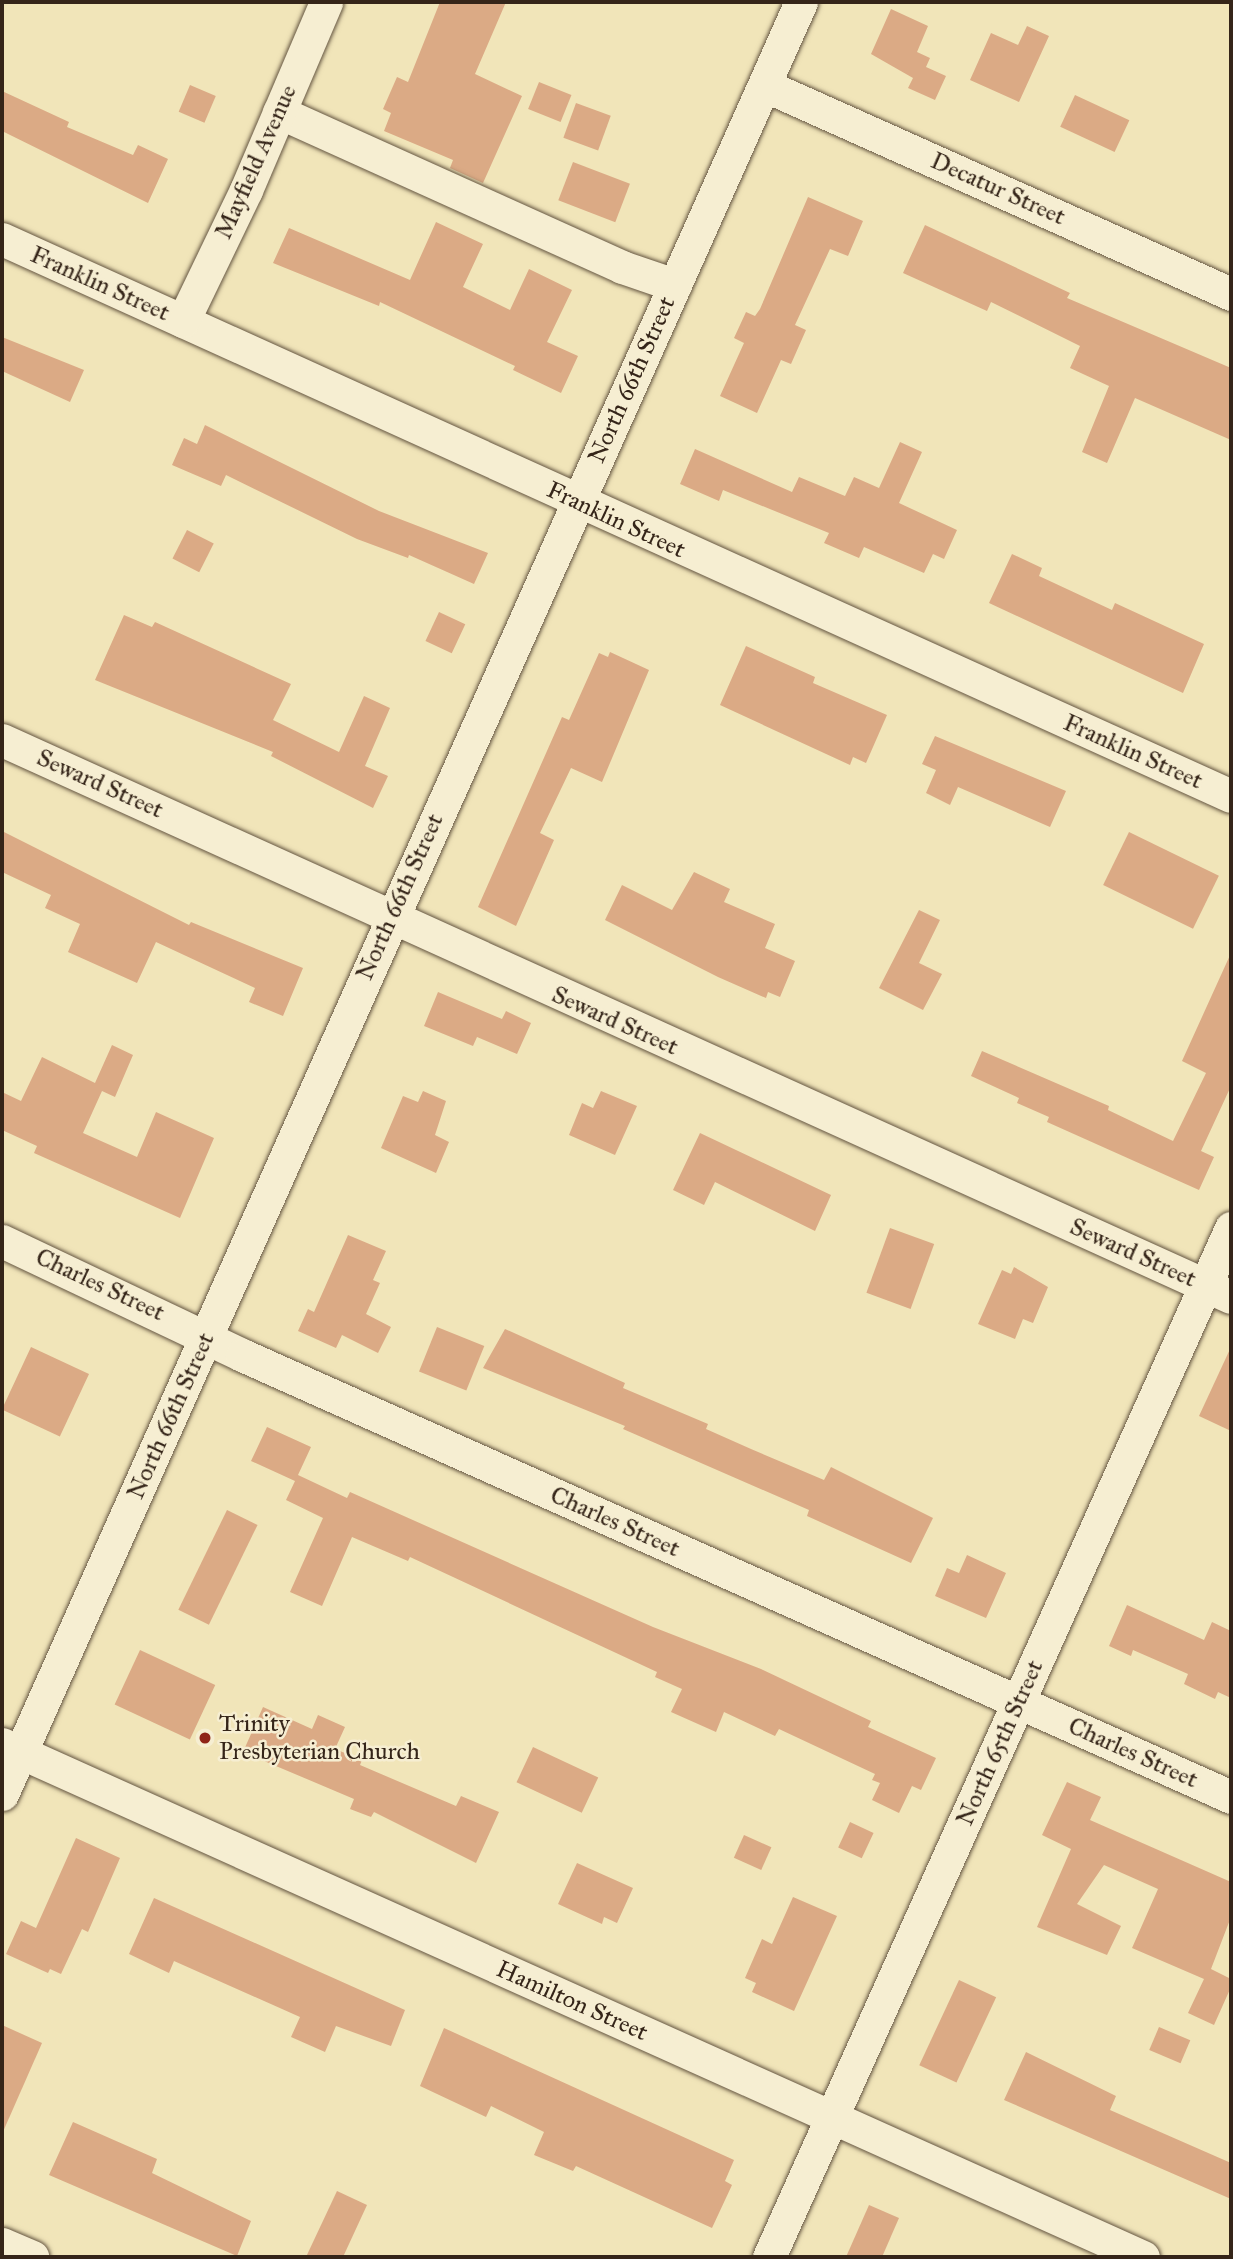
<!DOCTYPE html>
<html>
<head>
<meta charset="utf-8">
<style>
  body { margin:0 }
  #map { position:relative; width:1233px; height:2259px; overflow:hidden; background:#f1e5b9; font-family:"IM FELL Great Primer",serif }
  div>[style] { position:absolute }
  .building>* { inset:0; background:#dbaa85; transform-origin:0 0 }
  .roads { filter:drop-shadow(0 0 2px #645541) drop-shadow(0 0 2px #645541) }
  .minor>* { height:33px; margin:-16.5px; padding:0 16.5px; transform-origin:16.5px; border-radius:16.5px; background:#f6eed2 }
  .dots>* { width:19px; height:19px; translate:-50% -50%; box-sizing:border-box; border:4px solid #f6eed2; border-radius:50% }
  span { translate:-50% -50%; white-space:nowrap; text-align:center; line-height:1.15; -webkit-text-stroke:5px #f6eed2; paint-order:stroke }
  .street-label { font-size:24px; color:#352519 }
  .poi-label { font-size:24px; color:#352519 }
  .left { translate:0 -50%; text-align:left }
  .frame { position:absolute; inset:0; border:4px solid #352519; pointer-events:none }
</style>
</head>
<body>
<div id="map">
  <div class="building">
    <div style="clip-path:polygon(440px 2px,506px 2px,475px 74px,522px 96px,483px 183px,450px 168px,453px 160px,384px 131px,391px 113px,383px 109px,397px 77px,408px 82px)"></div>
    <div style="clip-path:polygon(891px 9px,928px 26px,917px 52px,930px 58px,926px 67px,946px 76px,935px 100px,908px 88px,913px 78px,871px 54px)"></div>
    <div style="clip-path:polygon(1027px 26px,1049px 36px,1019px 102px,970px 80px,991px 33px,1018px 45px)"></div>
    <div style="left:539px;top:82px;width:35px;height:29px;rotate:22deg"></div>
    <div style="left:190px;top:85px;width:28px;height:29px;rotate:23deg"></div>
    <div style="clip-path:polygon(2px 91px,69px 122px,67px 127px,133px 155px,138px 145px,168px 159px,148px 203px,2px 131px)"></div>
    <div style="left:1075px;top:95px;width:60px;height:35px;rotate:25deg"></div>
    <div style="left:576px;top:103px;width:37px;height:37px;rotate:20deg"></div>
    <div style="left:573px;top:162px;width:61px;height:41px;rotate:21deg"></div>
    <div style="clip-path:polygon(808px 197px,863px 221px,848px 256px,830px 249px,795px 325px,806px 330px,791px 364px,781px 360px,757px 413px,720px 396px,744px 343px,734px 338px,746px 312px,755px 316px,760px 309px)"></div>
    <div style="clip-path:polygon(436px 222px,483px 244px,463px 287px,510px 310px,529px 269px,572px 290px,547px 342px,578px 356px,561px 393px,513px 370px,515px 366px,380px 302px,379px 306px,273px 263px,289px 228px,410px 280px)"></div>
    <div style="clip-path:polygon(925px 225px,1070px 293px,1067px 298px,1231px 368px,1231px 440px,1135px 398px,1107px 463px,1082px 452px,1109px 386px,1070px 368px,1080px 346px,991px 302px,987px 311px,903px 273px)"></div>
    <div style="clip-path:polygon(2px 337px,84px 370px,70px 402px,2px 371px)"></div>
    <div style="clip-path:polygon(205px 425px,379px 511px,488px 553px,474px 584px,409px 555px,408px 558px,357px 539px,226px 475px,221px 486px,172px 465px,184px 438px,197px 444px)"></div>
    <div style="clip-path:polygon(900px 442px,922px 452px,899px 503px,957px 530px,944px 559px,933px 554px,924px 573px,864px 547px,859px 558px,824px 543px,829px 533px,723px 490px,719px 501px,680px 484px,695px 449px,792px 492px,799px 477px,845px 496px,854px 477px,879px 488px)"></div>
    <div style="left:187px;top:530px;width:30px;height:32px;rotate:27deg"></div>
    <div style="clip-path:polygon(1012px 554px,1042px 568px,1039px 576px,1112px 610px,1115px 603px,1204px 644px,1183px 693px,989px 603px)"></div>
    <div style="left:439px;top:612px;width:29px;height:32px;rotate:25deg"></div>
    <div style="clip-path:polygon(124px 615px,152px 627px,155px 622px,291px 684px,273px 720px,339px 752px,364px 696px,390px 708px,365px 766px,388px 776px,373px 808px,271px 756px,273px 752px,95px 680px)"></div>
    <div style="clip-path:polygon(746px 646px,815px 677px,813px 683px,887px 715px,866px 763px,853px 757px,850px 765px,720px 705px)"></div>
    <div style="clip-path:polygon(610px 652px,649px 670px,602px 782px,571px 768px,540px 833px,554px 840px,516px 926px,478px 907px,562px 717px,569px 720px,599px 653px,608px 657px)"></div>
    <div style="clip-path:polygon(935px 736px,1066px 791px,1050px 827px,958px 787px,950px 805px,926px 793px,936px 770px,922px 764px)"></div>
    <div style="clip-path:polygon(2px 831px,189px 925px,191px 922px,303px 968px,283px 1016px,249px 1002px,255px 988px,156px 942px,137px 983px,68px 952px,80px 924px,45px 908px,51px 895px,2px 872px)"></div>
    <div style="left:1129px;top:832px;width:100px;height:59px;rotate:26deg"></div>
    <div style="clip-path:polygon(694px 872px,730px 889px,724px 902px,775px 924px,765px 948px,795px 961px,780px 997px,768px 992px,766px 998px,718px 977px,605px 920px,622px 885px,672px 910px)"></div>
    <div style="clip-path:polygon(919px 910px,940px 920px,919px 963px,942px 974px,923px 1010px,879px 988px)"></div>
    <div style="clip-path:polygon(1231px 953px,1231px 1086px,1201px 1151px,1214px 1157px,1199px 1190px,1047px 1122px,1049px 1117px,1017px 1103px,1019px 1098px,971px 1076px,982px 1051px,1109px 1106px,1108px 1110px,1173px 1141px,1206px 1073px,1182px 1061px)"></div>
    <div style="clip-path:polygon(438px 992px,502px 1019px,506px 1011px,531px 1023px,517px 1054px,477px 1037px,473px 1046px,424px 1026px)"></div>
    <div style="clip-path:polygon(112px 1045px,133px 1055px,115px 1097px,102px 1091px,83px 1133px,137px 1157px,156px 1112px,214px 1138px,180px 1218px,34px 1153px,37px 1146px,2px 1130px,2px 1092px,21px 1101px,42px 1057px,95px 1083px)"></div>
    <div style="clip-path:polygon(423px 1091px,446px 1101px,435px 1135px,449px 1142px,436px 1173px,381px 1148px,403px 1096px,418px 1102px)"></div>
    <div style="clip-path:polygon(601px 1091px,637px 1106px,615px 1155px,569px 1135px,582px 1103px,593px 1108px)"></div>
    <div style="clip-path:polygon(700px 1133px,831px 1195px,815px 1231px,715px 1182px,704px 1205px,673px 1190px)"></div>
    <div style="left:890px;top:1228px;width:47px;height:69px;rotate:20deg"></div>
    <div style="clip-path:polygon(348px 1235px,386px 1251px,373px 1280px,380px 1283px,366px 1314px,391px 1327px,378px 1353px,342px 1335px,336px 1348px,298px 1331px,308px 1309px,314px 1312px)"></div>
    <div style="clip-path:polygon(1014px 1267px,1048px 1287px,1033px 1323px,1023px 1319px,1015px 1339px,978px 1324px,1002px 1270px,1011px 1274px)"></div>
    <div style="left:437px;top:1327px;width:51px;height:48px;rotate:22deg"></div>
    <div style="clip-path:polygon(505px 1329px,625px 1383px,623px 1388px,708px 1424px,706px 1429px,751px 1449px,824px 1480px,831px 1467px,933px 1518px,911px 1563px,807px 1516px,809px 1510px,623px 1429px,625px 1426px,483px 1368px)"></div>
    <div style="left:31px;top:1347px;width:64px;height:69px;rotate:25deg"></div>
    <div style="clip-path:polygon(1231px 1347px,1231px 1431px,1199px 1416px)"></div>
    <div style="clip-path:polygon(267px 1427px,311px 1447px,298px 1475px,347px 1498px,350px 1492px,653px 1627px,761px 1669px,871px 1721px,868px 1727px,936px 1758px,921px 1790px,912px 1786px,899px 1813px,872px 1800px,880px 1783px,872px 1780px,875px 1774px,779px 1729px,775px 1736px,724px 1712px,716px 1732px,671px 1712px,682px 1689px,655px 1677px,657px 1672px,410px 1557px,408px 1561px,352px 1537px,322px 1606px,290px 1592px,323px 1518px,286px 1500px,295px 1481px,251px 1461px)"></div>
    <div style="left:227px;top:1510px;width:34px;height:111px;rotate:26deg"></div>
    <div style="clip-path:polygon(967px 1555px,1006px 1573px,986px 1618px,935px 1596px,947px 1568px,959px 1573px)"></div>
    <div style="clip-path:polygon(1127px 1605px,1204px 1640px,1212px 1622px,1231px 1631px,1231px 1698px,1218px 1692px,1215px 1699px,1184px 1684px,1188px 1674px,1133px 1650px,1131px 1656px,1109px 1646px)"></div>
    <div style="left:140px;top:1650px;width:83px;height:60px;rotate:25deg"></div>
    <div style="clip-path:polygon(263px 1707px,312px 1729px,318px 1715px,345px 1727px,335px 1749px,362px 1760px,360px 1765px,456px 1806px,461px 1796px,499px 1812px,476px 1863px,374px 1812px,371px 1817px,350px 1809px,354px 1799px,243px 1752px)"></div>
    <div style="left:533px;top:1747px;width:72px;height:39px;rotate:25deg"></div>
    <div style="clip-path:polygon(1067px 1782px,1101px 1797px,1090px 1820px,1231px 1882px,1231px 1917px,1211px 1969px,1231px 1979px,1231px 1987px,1214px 2025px,1188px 2013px,1204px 1979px,1132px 1948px,1158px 1889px,1104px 1865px,1077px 1904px,1121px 1926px,1107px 1955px,1037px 1927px,1071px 1849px,1042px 1835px)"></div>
    <div style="left:850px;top:1822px;width:26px;height:28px;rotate:25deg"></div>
    <div style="left:744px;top:1835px;width:30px;height:25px;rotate:24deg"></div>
    <div style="clip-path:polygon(76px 1838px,120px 1858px,88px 1932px,82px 1929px,61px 1974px,50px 1969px,48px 1973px,6px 1954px,21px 1921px,36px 1928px)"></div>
    <div style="clip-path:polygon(577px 1863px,633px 1888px,617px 1923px,604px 1917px,602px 1924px,558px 1904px)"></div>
    <div style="clip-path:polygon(793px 1897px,837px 1916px,794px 2011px,752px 1992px,756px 1983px,745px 1978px,762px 1939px,772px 1944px)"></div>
    <div style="clip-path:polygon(154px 1898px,405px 2010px,391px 2046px,336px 2026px,325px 2052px,291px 2037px,300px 2017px,174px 1961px,169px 1973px,129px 1954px)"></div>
    <div style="left:959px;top:1980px;width:41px;height:94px;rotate:25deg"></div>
    <div style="clip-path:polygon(2px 2025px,42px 2043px,2px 2134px)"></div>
    <div style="left:1159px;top:2027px;width:34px;height:25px;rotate:23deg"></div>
    <div style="clip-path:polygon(444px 2028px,734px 2160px,725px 2181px,732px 2185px,712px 2228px,576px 2166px,573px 2171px,534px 2155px,544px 2132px,491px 2106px,486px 2117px,420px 2086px)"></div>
    <div style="clip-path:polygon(1026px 2052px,1116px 2096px,1110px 2110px,1231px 2163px,1231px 2199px,1004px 2100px)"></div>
    <div style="clip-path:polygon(73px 2122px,157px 2159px,152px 2173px,251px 2221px,237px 2256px,49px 2175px)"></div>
    <div style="clip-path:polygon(337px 2191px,367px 2205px,343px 2257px,306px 2257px)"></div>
    <div style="clip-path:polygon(869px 2205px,899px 2218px,882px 2257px,846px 2257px)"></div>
  </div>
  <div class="roads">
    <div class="minor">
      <div style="left:764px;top:85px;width:512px;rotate:24.11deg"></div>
      <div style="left:279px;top:112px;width:376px;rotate:24.3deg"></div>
      <div style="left:622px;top:267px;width:56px;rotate:18.8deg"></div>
      <div style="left:2px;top:239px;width:1349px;rotate:24.38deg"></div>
      <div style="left:183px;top:321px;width:145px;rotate:-64.3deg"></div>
      <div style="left:246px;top:190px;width:204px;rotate:-66.9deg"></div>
      <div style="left:2px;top:740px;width:1349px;rotate:24.38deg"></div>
      <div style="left:2px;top:1241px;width:266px;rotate:25.4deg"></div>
      <div style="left:242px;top:1355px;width:1083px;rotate:24.08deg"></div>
      <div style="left:2px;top:1744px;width:1251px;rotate:24.21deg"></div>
      <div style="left:2px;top:1794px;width:1962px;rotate:-65.97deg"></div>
      <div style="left:2px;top:2244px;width:33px;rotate:23deg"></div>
      <div style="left:769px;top:2257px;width:1128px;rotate:-65.82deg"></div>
    </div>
  </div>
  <div class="dots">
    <div style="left:205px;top:1738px;background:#8f2418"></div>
  </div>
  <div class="street-label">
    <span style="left:256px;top:162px;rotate:-66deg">Mayfield Avenue</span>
    <span style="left:998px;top:189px;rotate:24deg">Decatur Street</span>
    <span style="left:100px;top:284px;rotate:24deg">Franklin Street</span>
    <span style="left:632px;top:380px;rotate:-66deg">North 66th Street</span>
    <span style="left:616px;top:520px;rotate:25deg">Franklin Street</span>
    <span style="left:1133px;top:752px;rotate:24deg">Franklin Street</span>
    <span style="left:100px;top:784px;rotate:24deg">Seward Street</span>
    <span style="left:400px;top:897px;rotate:-66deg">North 66th Street</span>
    <span style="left:615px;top:1021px;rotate:24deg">Seward Street</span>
    <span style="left:1133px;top:1253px;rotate:24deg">Seward Street</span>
    <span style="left:100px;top:1285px;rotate:25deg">Charles Street</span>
    <span style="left:171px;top:1416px;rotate:-66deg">North 66th Street</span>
    <span style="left:615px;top:1522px;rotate:24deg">Charles Street</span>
    <span style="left:1000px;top:1743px;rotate:-66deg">North 65th Street</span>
    <span style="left:1133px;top:1753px;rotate:24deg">Charles Street</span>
    <span style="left:572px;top:2001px;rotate:24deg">Hamilton Street</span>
  </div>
  <div class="poi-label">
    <span class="left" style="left:219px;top:1738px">Trinity<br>Presbyterian Church</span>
  </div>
  <div class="frame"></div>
</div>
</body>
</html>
